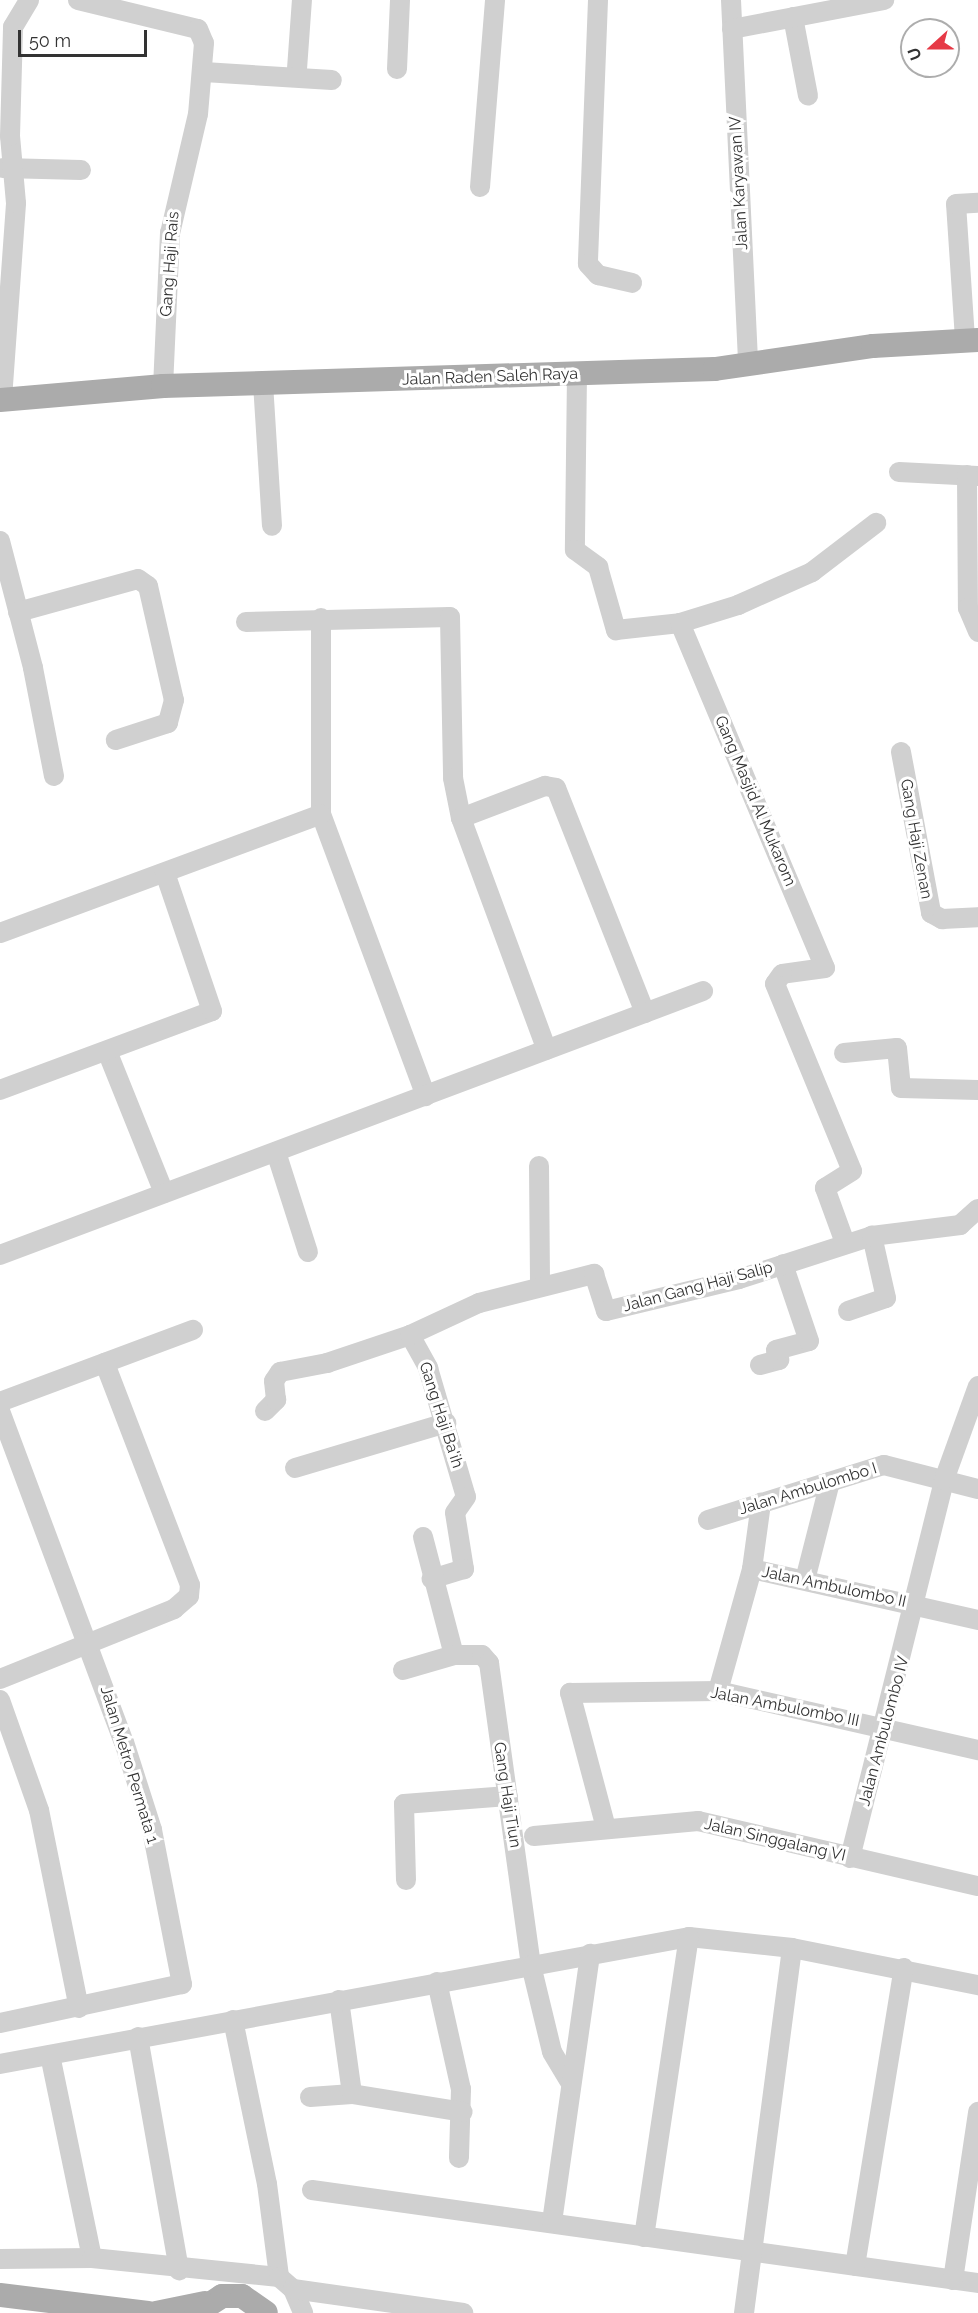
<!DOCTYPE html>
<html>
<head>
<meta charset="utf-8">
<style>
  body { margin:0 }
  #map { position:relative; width:978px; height:2313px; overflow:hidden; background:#fff; font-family:Raleway,sans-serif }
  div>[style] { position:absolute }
  .minor>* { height:20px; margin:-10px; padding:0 10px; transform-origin:10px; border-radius:10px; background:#d0d0d0 }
  .major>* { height:24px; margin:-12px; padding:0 12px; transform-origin:12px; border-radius:12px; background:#ababab }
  span { translate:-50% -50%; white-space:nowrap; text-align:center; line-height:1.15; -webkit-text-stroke:6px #fff; paint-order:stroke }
  .street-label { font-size:16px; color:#333 }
  .north { position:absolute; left:900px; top:18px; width:60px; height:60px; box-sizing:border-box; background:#fff; border:2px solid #adadad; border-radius:50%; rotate:249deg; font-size:16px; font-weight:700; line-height:24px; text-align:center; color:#333 }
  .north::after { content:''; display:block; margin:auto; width:21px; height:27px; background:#e63946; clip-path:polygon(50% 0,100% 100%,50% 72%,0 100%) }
  .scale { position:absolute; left:18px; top:30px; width:129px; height:27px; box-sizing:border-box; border:3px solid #333; border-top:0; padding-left:8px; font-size:18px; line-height:21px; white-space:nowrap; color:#333; -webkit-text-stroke:4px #fff; paint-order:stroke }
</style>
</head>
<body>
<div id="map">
  <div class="minor">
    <div style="left:78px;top:0;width:123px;rotate:13.6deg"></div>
    <div style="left:198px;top:29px;width:15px;rotate:67deg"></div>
    <div style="left:204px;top:43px;width:71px;rotate:94.8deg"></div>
    <div style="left:198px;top:114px;width:122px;rotate:103.2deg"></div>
    <div style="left:170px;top:233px;width:153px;rotate:92.6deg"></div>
    <div style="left:598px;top:0;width:264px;rotate:92.2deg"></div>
    <div style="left:588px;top:264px;width:15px;rotate:48deg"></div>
    <div style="left:598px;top:275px;width:35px;rotate:13deg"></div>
    <div style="left:731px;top:0;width:366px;rotate:87.3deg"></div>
    <div style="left:793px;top:17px;width:80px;rotate:79.2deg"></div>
    <div style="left:732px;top:29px;width:155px;rotate:-10.8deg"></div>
    <div style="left:297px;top:69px;width:69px;rotate:-85.9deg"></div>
    <div style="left:397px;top:69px;width:69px;rotate:-87.5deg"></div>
    <div style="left:204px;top:72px;width:128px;rotate:3.6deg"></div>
    <div style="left:3px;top:168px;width:78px;rotate:1.5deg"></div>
    <div style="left:480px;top:187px;width:188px;rotate:-85.4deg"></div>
    <div style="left:965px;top:339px;width:135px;rotate:-93.8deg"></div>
    <div style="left:956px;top:204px;width:22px;rotate:-3deg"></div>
    <div style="left:577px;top:374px;width:176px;rotate:90.7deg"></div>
    <div style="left:575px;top:550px;width:29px;rotate:36deg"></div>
    <div style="left:598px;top:567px;width:66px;rotate:74.1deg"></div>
    <div style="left:616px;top:630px;width:64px;rotate:-6.2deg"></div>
    <div style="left:680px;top:623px;width:61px;rotate:-17.2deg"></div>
    <div style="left:738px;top:605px;width:81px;rotate:-24deg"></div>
    <div style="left:812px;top:572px;width:81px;rotate:-37.4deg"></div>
    <div style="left:263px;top:383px;width:143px;rotate:86.4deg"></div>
    <div style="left:2px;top:399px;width:196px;rotate:-85.9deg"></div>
    <div style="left:16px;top:203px;width:67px;rotate:-95.1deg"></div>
    <div style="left:10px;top:136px;width:109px;rotate:-88.4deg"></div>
    <div style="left:13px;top:27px;width:31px;rotate:-59deg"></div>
    <div style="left:899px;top:472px;width:79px;rotate:2.9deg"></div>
    <div style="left:967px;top:475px;width:133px;rotate:89.6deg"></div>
    <div style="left:968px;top:608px;width:26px;rotate:67deg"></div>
    <div style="left:0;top:541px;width:131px;rotate:75.4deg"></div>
    <div style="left:33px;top:668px;width:110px;rotate:79deg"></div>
    <div style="left:18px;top:612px;width:124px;rotate:-15.4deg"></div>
    <div style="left:138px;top:579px;width:12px;rotate:35deg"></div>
    <div style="left:148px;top:586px;width:117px;rotate:77.2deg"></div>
    <div style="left:174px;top:700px;width:24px;rotate:105deg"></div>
    <div style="left:168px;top:723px;width:55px;rotate:161.9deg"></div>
    <div style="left:321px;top:618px;width:196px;rotate:90deg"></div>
    <div style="left:321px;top:814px;width:301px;rotate:69.6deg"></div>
    <div style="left:246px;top:622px;width:204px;rotate:-1.4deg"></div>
    <div style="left:450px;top:617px;width:161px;rotate:88.9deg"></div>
    <div style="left:453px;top:778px;width:41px;rotate:78.7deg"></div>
    <div style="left:461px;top:818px;width:247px;rotate:69.7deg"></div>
    <div style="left:680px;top:623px;width:374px;rotate:67.2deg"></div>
    <div style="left:825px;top:968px;width:43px;rotate:172.1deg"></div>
    <div style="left:782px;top:974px;width:12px;rotate:125deg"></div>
    <div style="left:775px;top:984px;width:202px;rotate:67.6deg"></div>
    <div style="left:852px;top:1171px;width:32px;rotate:148deg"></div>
    <div style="left:825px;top:1188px;width:59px;rotate:70deg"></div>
    <div style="left:901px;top:752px;width:164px;rotate:79.4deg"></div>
    <div style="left:931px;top:913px;width:13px;rotate:29deg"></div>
    <div style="left:942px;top:919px;width:36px;rotate:-3deg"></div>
    <div style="left:461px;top:818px;width:90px;rotate:-20.9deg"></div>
    <div style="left:545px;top:786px;width:11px;rotate:10deg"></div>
    <div style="left:556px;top:788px;width:242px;rotate:68.4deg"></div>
    <div style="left:0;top:933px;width:342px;rotate:-20.3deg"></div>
    <div style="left:107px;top:1051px;width:153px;rotate:68.1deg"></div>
    <div style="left:844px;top:1053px;width:53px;rotate:-5.4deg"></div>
    <div style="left:897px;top:1048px;width:40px;rotate:84.3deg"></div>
    <div style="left:901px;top:1088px;width:77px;rotate:1.5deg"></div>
    <div style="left:0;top:1090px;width:226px;rotate:-20.4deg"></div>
    <div style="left:212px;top:1011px;width:146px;rotate:-108.8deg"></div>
    <div style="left:276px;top:1152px;width:105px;rotate:72.3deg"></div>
    <div style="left:539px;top:1166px;width:121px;rotate:89.5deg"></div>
    <div style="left:0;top:1255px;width:751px;rotate:-20.58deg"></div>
    <div style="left:848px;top:1311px;width:40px;rotate:-18.9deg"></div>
    <div style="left:886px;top:1298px;width:64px;rotate:-102.7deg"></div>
    <div style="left:410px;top:1335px;width:38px;rotate:61deg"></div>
    <div style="left:428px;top:1368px;width:134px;rotate:73.6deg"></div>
    <div style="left:466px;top:1497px;width:19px;rotate:125deg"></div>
    <div style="left:455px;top:1513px;width:57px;rotate:80.9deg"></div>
    <div style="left:464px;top:1569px;width:34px;rotate:163deg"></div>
    <div style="left:760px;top:1365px;width:20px;rotate:-15deg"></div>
    <div style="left:779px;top:1360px;width:10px;rotate:-107deg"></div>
    <div style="left:776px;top:1350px;width:34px;rotate:-15deg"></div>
    <div style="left:809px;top:1341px;width:81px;rotate:-108.7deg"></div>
    <div style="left:0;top:1402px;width:206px;rotate:-20.5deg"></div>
    <div style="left:0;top:1411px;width:353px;rotate:69.5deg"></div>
    <div style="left:124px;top:1742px;width:92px;rotate:72.3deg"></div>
    <div style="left:152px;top:1830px;width:157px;rotate:79deg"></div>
    <div style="left:182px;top:1984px;width:186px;rotate:167.9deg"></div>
    <div style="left:265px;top:1411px;width:16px;rotate:-45deg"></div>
    <div style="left:276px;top:1400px;width:19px;rotate:-96deg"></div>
    <div style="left:274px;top:1381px;width:11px;rotate:-56deg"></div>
    <div style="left:280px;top:1372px;width:48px;rotate:-10.8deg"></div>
    <div style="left:327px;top:1363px;width:88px;rotate:-18.6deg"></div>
    <div style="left:410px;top:1335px;width:76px;rotate:-24.9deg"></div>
    <div style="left:479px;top:1303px;width:119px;rotate:-14.2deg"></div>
    <div style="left:594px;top:1274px;width:39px;rotate:72deg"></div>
    <div style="left:606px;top:1311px;width:137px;rotate:-13.5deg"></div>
    <div style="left:739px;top:1279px;width:140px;rotate:-17.9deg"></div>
    <div style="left:872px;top:1236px;width:89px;rotate:-7.1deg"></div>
    <div style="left:960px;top:1225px;width:24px;rotate:-42deg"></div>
    <div style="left:295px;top:1468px;width:158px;rotate:-16.6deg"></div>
    <div style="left:708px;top:1520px;width:184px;rotate:-17.4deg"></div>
    <div style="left:884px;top:1465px;width:97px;rotate:14.3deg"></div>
    <div style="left:423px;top:1537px;width:122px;rotate:75.3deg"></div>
    <div style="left:752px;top:1569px;width:232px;rotate:12.7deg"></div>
    <div style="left:805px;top:1580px;width:101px;rotate:-75.7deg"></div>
    <div style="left:403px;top:1670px;width:53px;rotate:-16.4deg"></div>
    <div style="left:454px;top:1655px;width:28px"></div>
    <div style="left:482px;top:1655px;width:11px;rotate:49deg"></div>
    <div style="left:489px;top:1663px;width:305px;rotate:82.1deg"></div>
    <div style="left:531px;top:1965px;width:89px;rotate:76.4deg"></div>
    <div style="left:552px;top:2052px;width:33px;rotate:59deg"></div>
    <div style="left:0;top:1679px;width:188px;rotate:-21.9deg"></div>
    <div style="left:174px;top:1609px;width:20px;rotate:-41deg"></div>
    <div style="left:189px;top:1596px;width:11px;rotate:-85deg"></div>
    <div style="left:190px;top:1585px;width:238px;rotate:-111deg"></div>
    <div style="left:718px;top:1691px;width:127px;rotate:-74.4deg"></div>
    <div style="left:752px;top:1569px;width:67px;rotate:-82.2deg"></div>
    <div style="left:0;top:1700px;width:117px;rotate:70.5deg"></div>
    <div style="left:39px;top:1810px;width:202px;rotate:78.6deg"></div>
    <div style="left:606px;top:1828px;width:140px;rotate:-104.9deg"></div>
    <div style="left:570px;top:1693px;width:148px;rotate:-0.8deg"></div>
    <div style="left:718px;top:1691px;width:267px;rotate:12.8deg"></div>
    <div style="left:534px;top:1836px;width:165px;rotate:-5.2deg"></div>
    <div style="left:698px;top:1821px;width:287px;rotate:13.1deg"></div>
    <div style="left:850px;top:1858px;width:390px;rotate:-76deg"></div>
    <div style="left:944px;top:1480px;width:100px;rotate:-70.1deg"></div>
    <div style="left:406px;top:1880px;width:76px;rotate:-91.5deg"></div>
    <div style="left:404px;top:1804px;width:104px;rotate:-4.4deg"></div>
    <div style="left:437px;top:1982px;width:110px;rotate:77.4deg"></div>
    <div style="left:461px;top:2089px;width:69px;rotate:91.7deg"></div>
    <div style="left:339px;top:2000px;width:95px;rotate:82.1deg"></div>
    <div style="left:233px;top:2020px;width:167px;rotate:78.3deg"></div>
    <div style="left:267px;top:2184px;width:94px;rotate:82.6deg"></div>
    <div style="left:138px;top:2037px;width:237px;rotate:80deg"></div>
    <div style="left:50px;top:2055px;width:207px;rotate:78.3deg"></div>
    <div style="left:0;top:2064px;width:701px;rotate:-10.44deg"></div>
    <div style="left:689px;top:1937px;width:104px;rotate:6.1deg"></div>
    <div style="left:792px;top:1948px;width:190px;rotate:11.3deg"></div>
    <div style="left:310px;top:2097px;width:42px;rotate:-4.1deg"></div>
    <div style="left:352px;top:2094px;width:112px;rotate:9.2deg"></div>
    <div style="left:312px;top:2190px;width:672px;rotate:7.95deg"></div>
    <div style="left:552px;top:2222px;width:271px;rotate:-81.9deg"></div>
    <div style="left:644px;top:2237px;width:303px;rotate:-81.5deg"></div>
    <div style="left:0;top:2259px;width:92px;rotate:-0.6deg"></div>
    <div style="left:92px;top:2258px;width:188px;rotate:5.8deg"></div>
    <div style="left:279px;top:2277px;width:18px;rotate:41deg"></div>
    <div style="left:293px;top:2289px;width:26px;rotate:67deg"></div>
    <div style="left:855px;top:2266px;width:302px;rotate:-80.7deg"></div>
    <div style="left:953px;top:2280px;width:170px;rotate:-81.5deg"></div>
    <div style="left:293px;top:2289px;width:172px;rotate:8deg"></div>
    <div style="left:744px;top:2313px;width:368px;rotate:-82.5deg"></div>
  </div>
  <div class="major">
    <div style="left:0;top:400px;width:164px;rotate:-4.9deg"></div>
    <div style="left:163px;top:386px;width:552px;rotate:-1.76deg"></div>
    <div style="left:715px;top:369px;width:160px;rotate:-8.3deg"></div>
    <div style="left:873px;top:346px;width:105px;rotate:-3.3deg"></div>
    <div style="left:0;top:2295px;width:149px;rotate:6.9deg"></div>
    <div style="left:156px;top:2313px;width:50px;rotate:-11.5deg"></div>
    <div style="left:196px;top:2313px;width:31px;rotate:-33deg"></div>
    <div style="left:222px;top:2296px;width:20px"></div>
    <div style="left:242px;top:2296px;width:29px;rotate:35deg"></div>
  </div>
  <div class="street-label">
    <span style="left:739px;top:183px;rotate:-93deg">Jalan Karyawan IV</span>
    <span style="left:170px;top:264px;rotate:-86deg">Gang Haji Rais</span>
    <span style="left:490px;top:377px;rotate:-2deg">Jalan Raden Saleh Raya</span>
    <span style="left:755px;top:801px;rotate:67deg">Gang Masjid Al Mukarom</span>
    <span style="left:916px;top:839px;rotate:80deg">Gang Haji Zenan</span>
    <span style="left:698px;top:1287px;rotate:-15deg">Jalan Gang Haji Salip</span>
    <span style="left:441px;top:1415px;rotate:72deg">Gang Haji Ba'ih</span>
    <span style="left:808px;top:1489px;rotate:-17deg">Jalan Ambulombo I</span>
    <span style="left:834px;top:1587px;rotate:12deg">Jalan Ambulombo II</span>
    <span style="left:785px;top:1707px;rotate:11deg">Jalan Ambulombo III</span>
    <span style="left:884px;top:1731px;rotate:-75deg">Jalan Ambulombo IV</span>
    <span style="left:129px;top:1765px;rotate:73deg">Jalan Metro Permata 1</span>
    <span style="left:507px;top:1795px;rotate:81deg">Gang Haji Tiun</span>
    <span style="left:775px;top:1840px;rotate:13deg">Jalan Singgalang VI</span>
  </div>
  <div class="north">U</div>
  <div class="scale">50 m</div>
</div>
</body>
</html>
